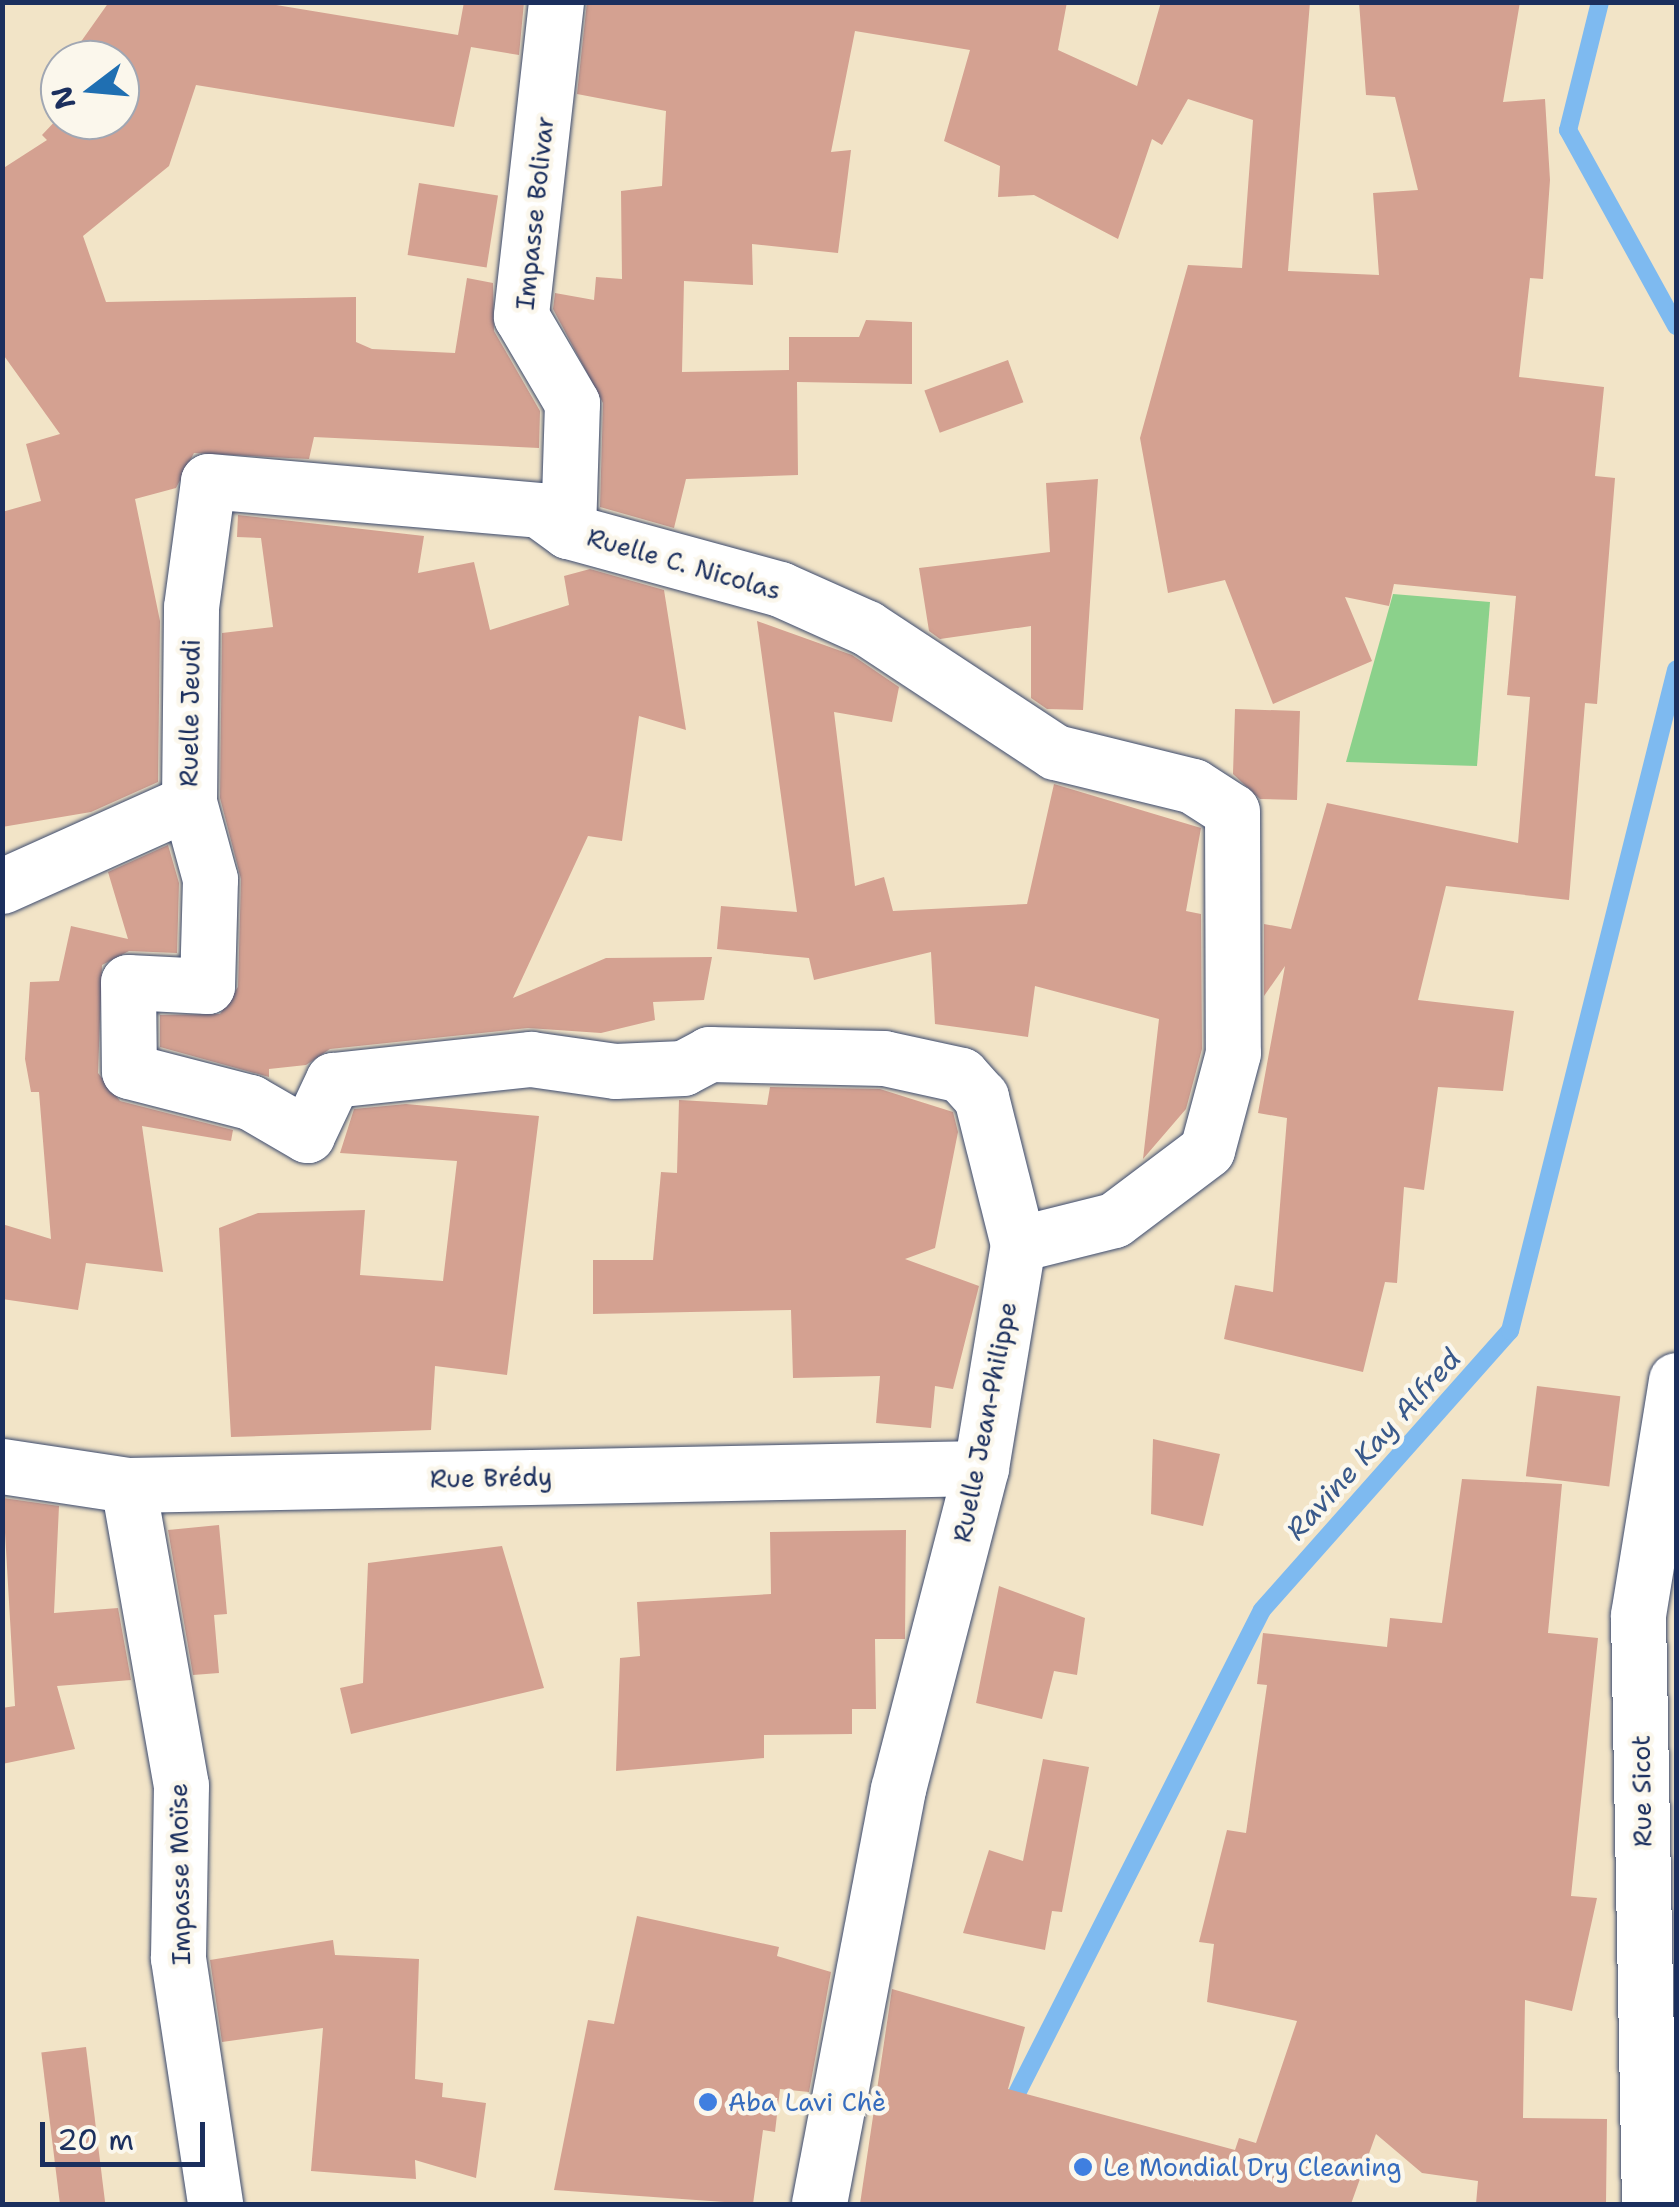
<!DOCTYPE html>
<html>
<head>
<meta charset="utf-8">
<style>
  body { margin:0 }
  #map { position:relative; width:1679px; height:2207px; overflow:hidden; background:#f2e4c7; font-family:"Shantell Sans",sans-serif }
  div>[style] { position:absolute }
  .green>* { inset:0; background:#8bd18b }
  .stream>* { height:18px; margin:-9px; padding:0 9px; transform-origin:9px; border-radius:9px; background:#7ebaf0 }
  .building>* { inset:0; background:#d4a191; transform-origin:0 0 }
  .roads { filter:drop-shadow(0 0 2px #3b4a6e) drop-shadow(0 0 2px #3b4a6e) }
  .street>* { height:55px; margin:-27.5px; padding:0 27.5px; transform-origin:27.5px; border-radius:27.5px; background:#fff }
  .dots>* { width:28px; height:28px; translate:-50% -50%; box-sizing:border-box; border:5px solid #fbf7ec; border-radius:50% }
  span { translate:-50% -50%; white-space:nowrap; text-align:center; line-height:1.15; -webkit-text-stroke:9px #fbf7ec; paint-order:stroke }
  .street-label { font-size:25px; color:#1b2f5e }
  .shop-label { font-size:25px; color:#366cbe }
  .left { translate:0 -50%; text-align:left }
  .water-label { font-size:28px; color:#39598a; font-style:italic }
  .frame { position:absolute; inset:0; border:5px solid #1b2f5e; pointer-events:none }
  .north { position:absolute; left:40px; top:40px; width:100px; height:100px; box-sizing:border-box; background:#fbf7ec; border:2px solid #a1a7b3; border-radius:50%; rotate:254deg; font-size:28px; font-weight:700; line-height:40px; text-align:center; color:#1b2f5e }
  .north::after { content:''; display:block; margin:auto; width:35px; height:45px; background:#1f6fb2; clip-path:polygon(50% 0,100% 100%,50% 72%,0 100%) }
  .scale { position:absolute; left:40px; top:2122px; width:165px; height:45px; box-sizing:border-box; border:5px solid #1b2f5e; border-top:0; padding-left:12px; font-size:30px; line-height:35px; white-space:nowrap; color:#1b2f5e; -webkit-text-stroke:8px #fbf7ec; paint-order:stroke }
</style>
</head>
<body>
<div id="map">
  <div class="green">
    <div style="clip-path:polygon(1393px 594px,1490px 602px,1477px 766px,1346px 762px)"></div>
  </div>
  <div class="stream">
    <div style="left:1600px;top:2px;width:132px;rotate:104deg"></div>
    <div style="left:1568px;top:130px;width:224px;rotate:61.1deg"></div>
    <div style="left:1009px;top:2109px;width:559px;rotate:-63.11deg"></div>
    <div style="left:1262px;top:1610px;width:373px;rotate:-48.4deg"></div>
    <div style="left:1510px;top:1331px;width:682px;rotate:-75.9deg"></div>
  </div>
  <div class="building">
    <div style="clip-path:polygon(109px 2px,258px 2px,458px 35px,464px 2px,524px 2px,519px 55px,471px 47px,454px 127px,196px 85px,169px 166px,83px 236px,106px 302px,356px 297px,356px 342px,372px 349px,455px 353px,467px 278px,493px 283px,494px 331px,540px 411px,539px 448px,314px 437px,309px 459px,194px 453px,176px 488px,135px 499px,160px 621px,158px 782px,91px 812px,2px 827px,2px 512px,41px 501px,26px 444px,60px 434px,2px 353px,2px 169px,47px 140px,42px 135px,60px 116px,120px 120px,120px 60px,68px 60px)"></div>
    <div style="clip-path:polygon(587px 2px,1067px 2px,1058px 50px,1137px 86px,1161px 2px,1310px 2px,1288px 271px,1379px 275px,1373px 193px,1418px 190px,1395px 97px,1366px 95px,1359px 2px,1520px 2px,1503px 102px,1545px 99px,1550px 180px,1543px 279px,1530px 278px,1519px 377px,1604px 387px,1595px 476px,1615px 478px,1597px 704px,1585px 703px,1569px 900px,1446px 886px,1418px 1000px,1514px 1011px,1503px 1091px,1438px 1087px,1424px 1190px,1404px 1187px,1397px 1283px,1385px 1282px,1363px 1372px,1224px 1339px,1235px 1285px,1273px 1292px,1287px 1118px,1258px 1113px,1285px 966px,1264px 996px,1264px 924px,1291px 929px,1327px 803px,1518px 843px,1530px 697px,1507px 695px,1516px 596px,1394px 584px,1389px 606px,1345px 597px,1372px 661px,1273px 704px,1225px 580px,1168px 593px,1140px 438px,1188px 265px,1242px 268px,1253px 120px,1188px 99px,1162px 145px,1152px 139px,1118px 239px,1034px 195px,998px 197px,1000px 166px,944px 141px,970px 50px,855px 31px,831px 152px,851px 150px,838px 253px,752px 244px,753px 285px,684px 281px,682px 372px,789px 370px,789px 337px,859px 337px,866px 320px,912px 322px,912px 384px,797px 382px,798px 475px,686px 479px,674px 528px,600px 507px,603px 403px,553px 309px,555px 293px,594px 300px,596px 277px,622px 279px,621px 191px,662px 186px,666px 111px,577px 94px)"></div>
    <div style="left:419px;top:183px;width:80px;height:73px;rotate:9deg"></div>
    <div style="left:1008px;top:360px;width:45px;height:89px;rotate:70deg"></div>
    <div style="clip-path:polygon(1098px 479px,1083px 710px,1047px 709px,1031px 698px,1031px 626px,940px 639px,929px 631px,919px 568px,1050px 552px,1046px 483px)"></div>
    <div style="clip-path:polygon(238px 515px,424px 536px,418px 573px,474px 562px,490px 630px,569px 605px,564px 576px,590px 569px,664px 590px,686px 730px,639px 716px,622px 841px,588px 836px,513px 998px,606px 958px,712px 957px,704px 1000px,653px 1002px,655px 1020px,601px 1033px,528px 1028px,330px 1049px,306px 1065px,269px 1069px,269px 1077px,160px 1047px,160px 1015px,220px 1014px,238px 987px,241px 879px,220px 798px,222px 633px,273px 627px,261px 538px,237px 537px)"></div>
    <div style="clip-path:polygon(757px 621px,852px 655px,899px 687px,892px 722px,834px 712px,855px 886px,884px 877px,893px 911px,1027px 904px,1054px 784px,1201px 828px,1186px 911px,1201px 914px,1202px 1049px,1186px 1109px,1143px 1159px,1159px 1019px,1035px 986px,1028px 1037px,935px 1024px,931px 952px,814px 980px,809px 958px,717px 949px,721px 906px,797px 912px)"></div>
    <div style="clip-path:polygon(1235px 709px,1300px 711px,1297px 800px,1260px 799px,1233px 774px)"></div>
    <div style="clip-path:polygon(168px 845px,179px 883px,177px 953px,129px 951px,102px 965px,98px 1073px,120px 1101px,233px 1130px,231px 1141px,142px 1126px,163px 1272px,86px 1263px,78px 1310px,2px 1299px,2px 1224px,51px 1239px,39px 1092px,31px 1092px,25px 1059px,30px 982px,59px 981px,71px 926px,128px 939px,108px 872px)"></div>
    <div style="clip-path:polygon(770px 1087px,880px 1089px,953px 1112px,958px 1132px,935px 1248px,905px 1259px,979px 1286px,953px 1389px,935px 1386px,931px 1428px,876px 1423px,880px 1376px,793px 1378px,791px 1310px,593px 1314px,593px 1260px,653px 1260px,661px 1172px,677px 1173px,679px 1100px,767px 1105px)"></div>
    <div style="clip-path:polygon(406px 1104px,539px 1116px,507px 1375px,435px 1366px,431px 1430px,231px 1437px,219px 1228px,258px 1213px,365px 1210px,360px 1275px,443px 1281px,457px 1161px,340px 1153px,354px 1109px)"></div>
    <div style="left:1537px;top:1386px;width:84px;height:91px;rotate:7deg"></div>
    <div style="clip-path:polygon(1153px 1439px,1220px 1454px,1203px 1526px,1151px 1514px)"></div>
    <div style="clip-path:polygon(1462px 1479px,1562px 1484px,1548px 1633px,1598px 1638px,1571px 1896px,1597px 1898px,1572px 2011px,1525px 2000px,1523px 2118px,1607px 2119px,1606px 2204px,1476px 2204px,1478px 2181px,1422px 2173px,1376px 2134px,1351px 2204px,860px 2204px,892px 1989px,1025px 2027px,1008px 2089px,1235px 2150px,1239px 2138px,1256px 2143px,1297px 2021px,1207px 2002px,1214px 1944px,1199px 1942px,1227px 1830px,1246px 1833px,1267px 1685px,1257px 1684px,1263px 1633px,1387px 1647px,1390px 1618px,1442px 1623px)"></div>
    <div style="clip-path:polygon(3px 1498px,59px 1506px,54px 1613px,118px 1608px,131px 1680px,57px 1686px,75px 1749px,2px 1764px,2px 1708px,15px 1706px)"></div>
    <div style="clip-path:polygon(219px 1525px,227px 1614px,214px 1615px,219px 1673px,193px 1675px,168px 1530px)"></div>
    <div style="clip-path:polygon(906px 1530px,905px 1639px,875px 1639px,876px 1709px,852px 1709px,852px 1734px,764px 1735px,764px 1758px,616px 1771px,620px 1658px,640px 1656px,637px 1602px,771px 1594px,770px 1532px)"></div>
    <div style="clip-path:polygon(502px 1546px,544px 1688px,351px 1734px,340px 1688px,363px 1683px,368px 1563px)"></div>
    <div style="clip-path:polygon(999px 1586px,1085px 1618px,1077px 1675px,1054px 1671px,1042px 1719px,976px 1703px)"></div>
    <div style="clip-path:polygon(1043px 1759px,1089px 1767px,1062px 1912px,1052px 1911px,1045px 1950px,963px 1933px,989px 1850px,1023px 1861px)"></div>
    <div style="clip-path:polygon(637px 1916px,779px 1947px,777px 1956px,831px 1972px,809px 2092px,780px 2089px,775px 2132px,763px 2130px,753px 2204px,554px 2190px,588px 2020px,614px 2024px)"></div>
    <div style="clip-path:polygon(333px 1940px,335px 1955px,419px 1959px,415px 2079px,443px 2083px,442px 2097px,486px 2103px,476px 2178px,415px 2160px,416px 2179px,311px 2171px,323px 2028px,222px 2042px,210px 1960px)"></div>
    <div style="left:86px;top:2047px;width:158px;height:45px;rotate:83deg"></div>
  </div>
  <div class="roads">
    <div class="street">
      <div style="left:556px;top:2px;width:316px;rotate:96.4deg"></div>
      <div style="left:521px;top:316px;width:101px;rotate:59.6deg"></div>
      <div style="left:572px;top:403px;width:128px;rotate:91.8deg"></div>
      <div style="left:189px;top:802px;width:80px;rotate:74.7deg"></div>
      <div style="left:210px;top:879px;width:107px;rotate:91.6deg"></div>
      <div style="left:207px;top:986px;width:79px;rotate:-177.1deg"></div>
      <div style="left:128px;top:982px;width:89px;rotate:89.4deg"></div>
      <div style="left:129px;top:1071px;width:125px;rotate:14.4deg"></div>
      <div style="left:250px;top:1102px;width:66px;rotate:30.1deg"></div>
      <div style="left:307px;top:1135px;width:61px;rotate:-64.7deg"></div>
      <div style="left:333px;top:1080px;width:199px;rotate:-6.1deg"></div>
      <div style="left:531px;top:1059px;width:85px;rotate:8.1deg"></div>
      <div style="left:615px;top:1071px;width:68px;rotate:-2.5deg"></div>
      <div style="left:683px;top:1068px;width:30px;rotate:-28deg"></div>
      <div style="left:709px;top:1054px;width:175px;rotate:1.3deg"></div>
      <div style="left:884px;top:1058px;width:79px;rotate:12.4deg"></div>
      <div style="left:961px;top:1075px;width:30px;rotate:48deg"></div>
      <div style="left:981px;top:1097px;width:152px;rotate:75.9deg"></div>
      <div style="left:2px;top:886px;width:205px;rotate:-24.2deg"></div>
      <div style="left:189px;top:802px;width:195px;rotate:-89.4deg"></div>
      <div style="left:191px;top:607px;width:127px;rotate:-82.3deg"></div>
      <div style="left:208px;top:481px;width:332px;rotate:5deg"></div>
      <div style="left:539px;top:510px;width:36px;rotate:36deg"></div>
      <div style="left:568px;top:531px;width:220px;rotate:15.3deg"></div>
      <div style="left:780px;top:589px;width:95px;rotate:24.1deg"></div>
      <div style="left:867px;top:628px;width:225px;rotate:33.4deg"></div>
      <div style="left:1055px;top:752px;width:142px;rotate:13.8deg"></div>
      <div style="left:1193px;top:786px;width:46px;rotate:32.7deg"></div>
      <div style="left:1232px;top:811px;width:242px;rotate:89.8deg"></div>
      <div style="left:1233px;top:1053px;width:100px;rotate:105deg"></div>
      <div style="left:1207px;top:1150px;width:116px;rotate:143deg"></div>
      <div style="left:1114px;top:1220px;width:99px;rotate:166deg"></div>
      <div style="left:1018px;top:1244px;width:227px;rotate:99.4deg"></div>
      <div style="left:981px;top:1468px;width:332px;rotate:104.5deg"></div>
      <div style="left:898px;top:1789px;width:422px;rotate:100.8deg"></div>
      <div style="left:2px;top:1466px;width:127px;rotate:8.6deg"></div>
      <div style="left:128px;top:1485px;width:853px;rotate:-1.14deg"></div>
      <div style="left:128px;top:1485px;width:305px;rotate:80deg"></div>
      <div style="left:181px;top:1785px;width:173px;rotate:91deg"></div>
      <div style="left:178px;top:1958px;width:249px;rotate:81.4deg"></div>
      <div style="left:1649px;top:2204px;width:589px;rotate:-91.07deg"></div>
      <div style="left:1638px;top:1615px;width:238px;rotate:-80.8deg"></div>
    </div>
  </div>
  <div class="dots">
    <div style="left:708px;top:2102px;background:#3f7fe0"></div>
    <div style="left:1083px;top:2167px;background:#3f7fe0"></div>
  </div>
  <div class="street-label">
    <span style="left:535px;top:213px;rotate:-84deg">Impasse Bolivar</span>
    <span style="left:684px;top:564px;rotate:16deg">Ruelle C. Nicolas</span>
    <span style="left:190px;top:713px;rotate:-89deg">Ruelle Jeudi</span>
    <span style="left:985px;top:1422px;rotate:-79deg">Ruelle Jean-Philippe</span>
    <span style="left:491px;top:1478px;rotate:-1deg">Rue Brédy</span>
    <span style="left:1642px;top:1791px;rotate:-91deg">Rue Sicot</span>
    <span style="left:180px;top:1874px;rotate:-91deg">Impasse Moïse</span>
  </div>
  <div class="shop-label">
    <span class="left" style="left:728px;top:2102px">Aba Lavi Chè</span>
    <span class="left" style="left:1103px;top:2167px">Le Mondial Dry Cleaning</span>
  </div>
  <div class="water-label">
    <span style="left:1373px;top:1444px;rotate:-48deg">Ravine Kay Alfred</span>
  </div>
  <div class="frame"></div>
  <div class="north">N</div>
  <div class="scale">20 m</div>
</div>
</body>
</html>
